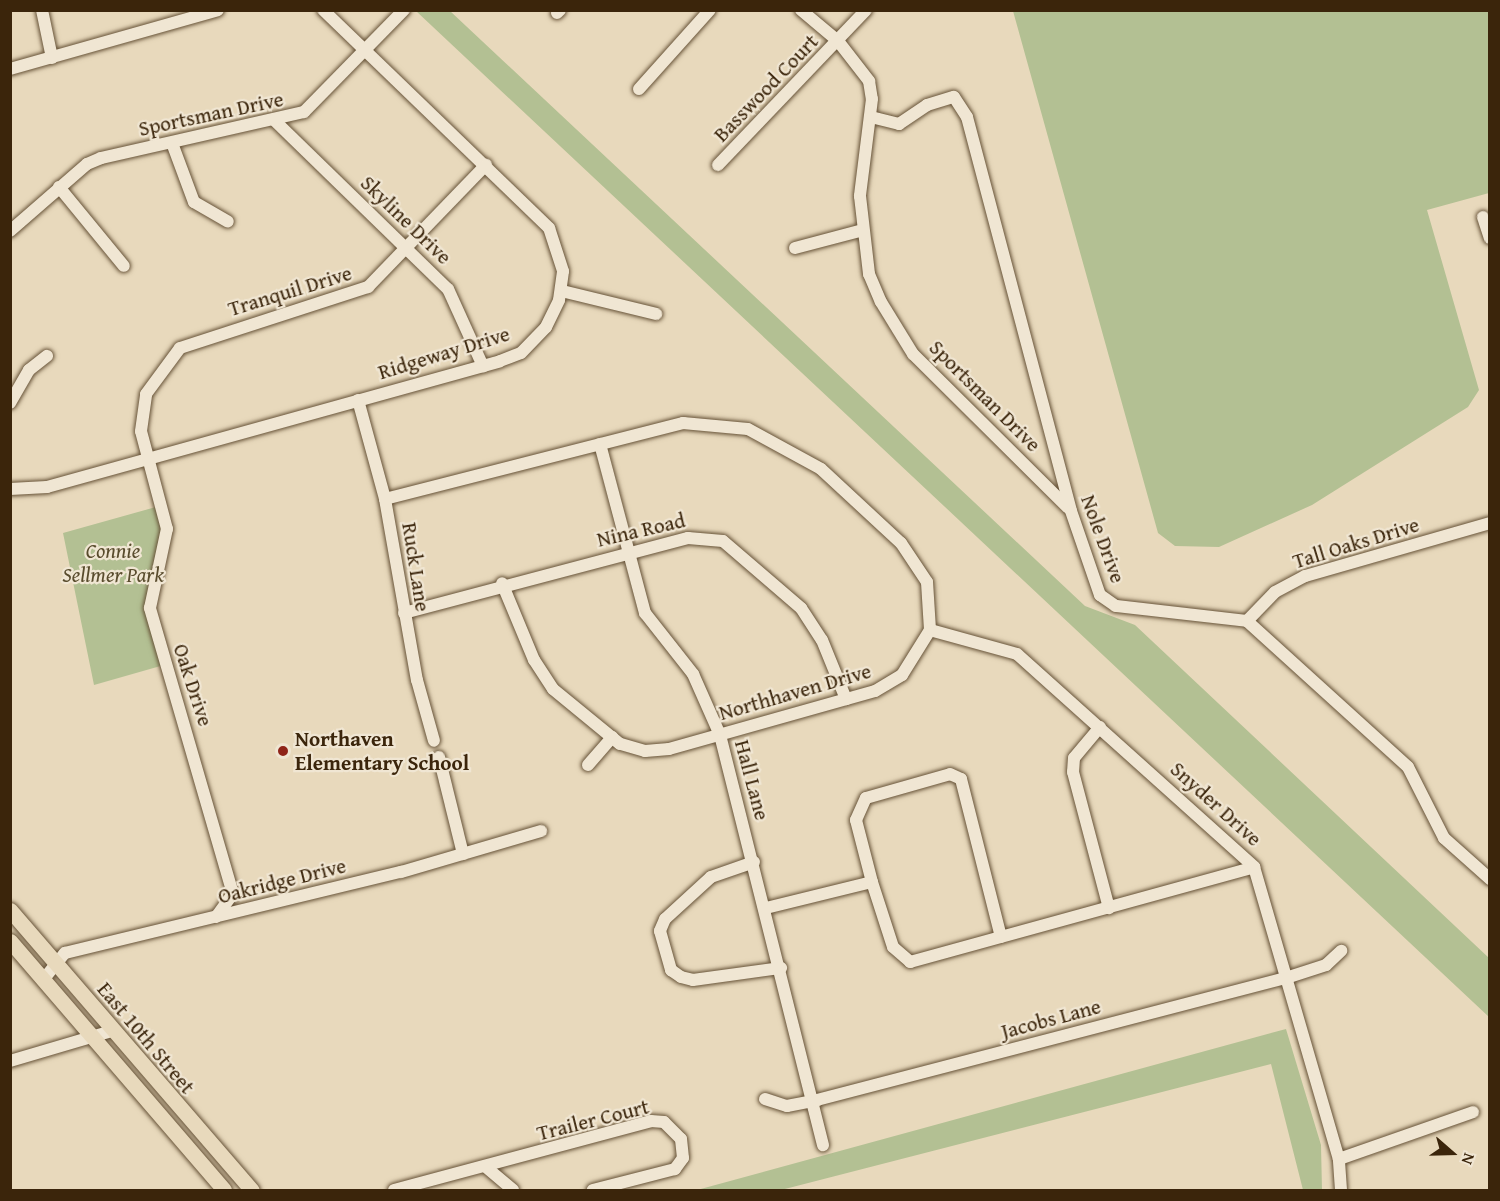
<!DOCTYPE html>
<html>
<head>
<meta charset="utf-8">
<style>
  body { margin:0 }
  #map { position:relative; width:1500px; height:1201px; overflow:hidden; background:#e8d9bc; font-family:"Gentium Book Plus",serif }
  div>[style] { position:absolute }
  .green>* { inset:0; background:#b3c093 }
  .roads { filter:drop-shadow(0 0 2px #665237) drop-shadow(0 0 2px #665237) }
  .minor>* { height:12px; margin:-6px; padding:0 6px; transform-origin:6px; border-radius:6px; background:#f0e6d3 }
  .major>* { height:15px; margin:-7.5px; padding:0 7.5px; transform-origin:7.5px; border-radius:7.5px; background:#e8d9bc }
  .dots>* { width:16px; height:16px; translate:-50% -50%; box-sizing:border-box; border:3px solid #f0e6d3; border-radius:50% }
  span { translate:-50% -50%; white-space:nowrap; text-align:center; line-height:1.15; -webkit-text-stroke:4.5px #f0e6d3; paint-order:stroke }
  .street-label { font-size:21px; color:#3b250b }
  .park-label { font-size:21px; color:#594c2d; font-style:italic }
  .poi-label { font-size:21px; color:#3b250b; font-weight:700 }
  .left { translate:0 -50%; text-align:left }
  .frame { position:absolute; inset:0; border:12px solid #3b250b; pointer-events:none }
  .north { position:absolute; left:1422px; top:1123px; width:60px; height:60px; -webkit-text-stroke:4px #f0e6d3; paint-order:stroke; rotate:110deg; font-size:16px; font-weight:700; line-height:24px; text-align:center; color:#3b250b }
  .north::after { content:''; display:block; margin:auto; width:21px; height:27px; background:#3b250b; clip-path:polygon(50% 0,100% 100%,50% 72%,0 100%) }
</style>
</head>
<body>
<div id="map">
  <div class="green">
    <div style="clip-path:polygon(416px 11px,450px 11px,1085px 606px,1135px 625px,1489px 958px,1489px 1017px)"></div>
    <div style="clip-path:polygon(1013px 11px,1489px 11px,1489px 193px,1427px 210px,1479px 390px,1468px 407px,1312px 505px,1219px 547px,1175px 546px,1158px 533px)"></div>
    <div style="clip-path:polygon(163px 505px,165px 544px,154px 625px,164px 665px,94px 685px,63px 533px)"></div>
    <div style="clip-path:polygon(1286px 1029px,1321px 1145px,1322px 1190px,1303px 1190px,1271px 1064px,781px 1190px,697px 1190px)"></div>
  </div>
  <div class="roads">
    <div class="minor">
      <div style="left:42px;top:10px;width:49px;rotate:78.2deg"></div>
      <div style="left:801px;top:10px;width:48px;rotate:40deg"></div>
      <div style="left:838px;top:41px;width:51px;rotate:52.2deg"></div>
      <div style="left:869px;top:81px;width:18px;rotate:81deg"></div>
      <div style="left:872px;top:99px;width:98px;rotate:97.1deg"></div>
      <div style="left:860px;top:196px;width:79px;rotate:83.4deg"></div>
      <div style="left:869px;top:274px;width:30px;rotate:67deg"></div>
      <div style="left:881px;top:302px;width:61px;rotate:58.4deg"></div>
      <div style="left:913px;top:354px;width:218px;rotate:44.8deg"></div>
      <div style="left:557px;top:13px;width:4px;rotate:-45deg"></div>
      <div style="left:10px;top:69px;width:216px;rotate:-15.8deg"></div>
      <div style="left:639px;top:89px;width:106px;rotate:-48.1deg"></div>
      <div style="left:871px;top:117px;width:29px;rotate:14deg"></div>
      <div style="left:899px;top:124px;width:34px;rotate:-34deg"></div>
      <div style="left:927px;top:105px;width:28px;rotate:-17deg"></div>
      <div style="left:954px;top:97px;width:24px;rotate:57deg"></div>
      <div style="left:967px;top:117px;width:407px;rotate:75.2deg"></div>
      <div style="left:1071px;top:511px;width:89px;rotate:71deg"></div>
      <div style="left:1100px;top:595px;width:19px;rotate:35deg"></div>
      <div style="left:1116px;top:606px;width:132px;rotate:6.5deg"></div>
      <div style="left:1247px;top:621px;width:217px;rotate:42.2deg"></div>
      <div style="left:1408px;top:767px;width:80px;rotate:63.1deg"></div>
      <div style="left:1444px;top:838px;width:62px;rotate:41.7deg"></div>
      <div style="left:275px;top:121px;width:241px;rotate:44.2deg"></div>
      <div style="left:448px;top:289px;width:85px;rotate:65.6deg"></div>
      <div style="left:172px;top:143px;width:63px;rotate:69.6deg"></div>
      <div style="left:194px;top:202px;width:39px;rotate:30deg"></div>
      <div style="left:718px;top:165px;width:214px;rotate:-46.3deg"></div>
      <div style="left:59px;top:187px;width:102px;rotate:50.6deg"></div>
      <div style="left:1483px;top:217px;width:22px;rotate:72deg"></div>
      <div style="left:10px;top:231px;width:102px;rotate:-41deg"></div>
      <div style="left:87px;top:164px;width:15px;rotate:-23deg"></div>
      <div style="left:101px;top:158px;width:208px;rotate:-12.8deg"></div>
      <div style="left:304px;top:112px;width:143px;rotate:-45.6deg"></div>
      <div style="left:795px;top:248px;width:70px;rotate:-14.8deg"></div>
      <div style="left:562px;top:291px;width:97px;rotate:13.7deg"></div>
      <div style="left:358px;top:400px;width:103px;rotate:74.7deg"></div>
      <div style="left:385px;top:499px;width:184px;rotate:80deg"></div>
      <div style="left:417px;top:680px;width:63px;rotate:74.4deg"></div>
      <div style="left:10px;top:403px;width:38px;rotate:-60deg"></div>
      <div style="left:29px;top:370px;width:23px;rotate:-38deg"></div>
      <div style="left:600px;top:444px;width:175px;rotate:75.1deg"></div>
      <div style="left:645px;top:613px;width:78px;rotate:51.8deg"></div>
      <div style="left:693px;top:674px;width:67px;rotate:66.1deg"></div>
      <div style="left:720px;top:735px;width:423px;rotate:75.9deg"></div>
      <div style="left:10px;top:489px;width:37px;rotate:-3deg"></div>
      <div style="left:47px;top:487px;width:470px;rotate:-15.5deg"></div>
      <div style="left:500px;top:361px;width:22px;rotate:-21deg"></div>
      <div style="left:521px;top:353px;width:36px;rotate:-46deg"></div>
      <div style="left:546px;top:327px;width:30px;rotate:-64deg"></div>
      <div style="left:559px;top:300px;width:29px;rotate:-82deg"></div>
      <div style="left:563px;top:271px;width:45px;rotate:-108deg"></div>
      <div style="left:549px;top:228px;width:314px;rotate:-136deg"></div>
      <div style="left:385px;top:499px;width:308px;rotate:-14.3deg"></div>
      <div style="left:683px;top:423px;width:65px;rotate:5.3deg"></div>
      <div style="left:748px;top:429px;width:83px;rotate:28.7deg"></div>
      <div style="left:821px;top:469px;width:109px;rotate:42.8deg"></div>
      <div style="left:901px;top:543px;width:47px;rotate:56.3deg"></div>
      <div style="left:927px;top:582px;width:48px;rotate:86.4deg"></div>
      <div style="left:930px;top:630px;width:53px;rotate:121.9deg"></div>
      <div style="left:902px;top:675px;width:31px;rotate:149deg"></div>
      <div style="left:875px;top:691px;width:214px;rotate:164.3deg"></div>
      <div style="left:669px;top:749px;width:24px;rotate:175deg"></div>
      <div style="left:645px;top:751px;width:26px;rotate:-164deg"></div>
      <div style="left:620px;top:744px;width:87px;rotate:-140.6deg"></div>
      <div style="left:553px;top:689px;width:35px;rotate:-123deg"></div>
      <div style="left:534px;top:660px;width:83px;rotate:-112.6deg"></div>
      <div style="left:404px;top:613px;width:294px;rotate:-14.8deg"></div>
      <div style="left:688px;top:538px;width:35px;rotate:5deg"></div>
      <div style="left:723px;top:541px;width:103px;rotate:40.7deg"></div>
      <div style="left:801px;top:608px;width:38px;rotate:57deg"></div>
      <div style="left:822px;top:640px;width:64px;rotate:67.9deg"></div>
      <div style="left:1247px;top:621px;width:40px;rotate:-46deg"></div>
      <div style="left:1275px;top:592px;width:34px;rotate:-28deg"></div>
      <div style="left:1305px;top:576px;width:192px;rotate:-16deg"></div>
      <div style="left:930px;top:630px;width:90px;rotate:15.4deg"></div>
      <div style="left:1017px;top:654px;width:319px;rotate:41.9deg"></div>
      <div style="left:1254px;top:867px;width:304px;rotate:73.8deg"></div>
      <div style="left:1100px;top:727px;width:40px;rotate:130deg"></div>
      <div style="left:1074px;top:758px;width:14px;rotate:94deg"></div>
      <div style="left:1073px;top:772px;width:141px;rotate:75.2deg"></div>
      <div style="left:439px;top:757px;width:100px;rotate:76.1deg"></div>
      <div style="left:588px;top:765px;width:37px;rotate:-49deg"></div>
      <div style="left:754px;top:862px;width:46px;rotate:160.8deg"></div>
      <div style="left:711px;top:877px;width:62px;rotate:137.6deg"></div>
      <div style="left:665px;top:919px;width:13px;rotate:113deg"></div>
      <div style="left:660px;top:931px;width:41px;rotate:74.2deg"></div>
      <div style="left:671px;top:970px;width:12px;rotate:35deg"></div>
      <div style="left:681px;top:977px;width:12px;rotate:14deg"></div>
      <div style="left:693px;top:980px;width:89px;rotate:-7.8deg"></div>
      <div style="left:872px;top:882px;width:64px;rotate:-104.5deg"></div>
      <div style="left:856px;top:820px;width:24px;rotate:-66deg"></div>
      <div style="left:866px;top:798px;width:87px;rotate:-15.9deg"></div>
      <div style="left:950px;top:774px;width:12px;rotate:24deg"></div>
      <div style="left:961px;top:779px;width:163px;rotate:75.8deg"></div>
      <div style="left:766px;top:908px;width:109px;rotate:-13.8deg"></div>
      <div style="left:872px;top:882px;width:68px;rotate:72.1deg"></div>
      <div style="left:893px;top:947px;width:23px;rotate:41deg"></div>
      <div style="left:910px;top:962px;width:357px;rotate:-15.4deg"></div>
      <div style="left:216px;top:917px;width:29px;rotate:-54deg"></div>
      <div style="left:233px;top:894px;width:298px;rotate:-106.2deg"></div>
      <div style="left:150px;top:608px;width:81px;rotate:-77.9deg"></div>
      <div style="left:167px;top:529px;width:101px;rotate:-104.9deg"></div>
      <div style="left:141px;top:431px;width:37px;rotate:-82deg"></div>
      <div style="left:146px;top:394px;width:57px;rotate:-53.5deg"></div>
      <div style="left:180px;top:348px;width:198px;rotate:-18deg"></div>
      <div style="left:368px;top:287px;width:170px;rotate:-46deg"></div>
      <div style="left:43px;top:980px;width:35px;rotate:-51deg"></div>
      <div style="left:65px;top:953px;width:346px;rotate:-13.6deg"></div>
      <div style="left:401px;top:872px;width:146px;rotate:-16.3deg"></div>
      <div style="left:10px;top:1061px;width:106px;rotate:-16.4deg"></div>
      <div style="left:765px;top:1099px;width:23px;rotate:18deg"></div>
      <div style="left:787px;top:1106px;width:31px;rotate:-11deg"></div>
      <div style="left:817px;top:1100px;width:488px;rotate:-14.6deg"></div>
      <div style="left:1289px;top:977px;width:39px;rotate:-18deg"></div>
      <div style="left:1326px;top:965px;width:21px;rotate:-43deg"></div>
      <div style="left:487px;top:1168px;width:34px;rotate:40deg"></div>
      <div style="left:394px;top:1190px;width:266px;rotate:-15deg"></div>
      <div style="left:651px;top:1121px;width:13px;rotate:4deg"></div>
      <div style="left:664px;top:1122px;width:24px;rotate:45deg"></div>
      <div style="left:681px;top:1139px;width:19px;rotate:84deg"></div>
      <div style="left:683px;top:1158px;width:14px;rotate:126deg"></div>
      <div style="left:675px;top:1169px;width:85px;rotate:165.6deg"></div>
      <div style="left:1341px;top:1190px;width:31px;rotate:-94deg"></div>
      <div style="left:1339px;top:1159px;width:142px;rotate:-19.3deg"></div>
    </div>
    <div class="major">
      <div style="left:10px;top:910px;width:370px;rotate:49.2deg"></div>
      <div style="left:10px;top:941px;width:328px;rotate:49.3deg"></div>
    </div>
  </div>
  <div class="dots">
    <div style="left:283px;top:751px;background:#8f2418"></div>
  </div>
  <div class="street-label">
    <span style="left:766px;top:88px;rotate:-46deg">Basswood Court</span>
    <span style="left:211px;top:114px;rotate:-12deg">Sportsman Drive</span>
    <span style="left:406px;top:220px;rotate:44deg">Skyline Drive</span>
    <span style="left:290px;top:291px;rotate:-17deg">Tranquil Drive</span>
    <span style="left:444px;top:353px;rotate:-17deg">Ridgeway Drive</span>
    <span style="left:985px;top:396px;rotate:45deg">Sportsman Drive</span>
    <span style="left:641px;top:530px;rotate:-13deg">Nina Road</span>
    <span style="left:1103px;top:539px;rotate:70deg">Nole Drive</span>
    <span style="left:1356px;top:543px;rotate:-17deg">Tall Oaks Drive</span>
    <span style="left:416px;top:567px;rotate:81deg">Ruck Lane</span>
    <span style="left:193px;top:685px;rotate:72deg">Oak Drive</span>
    <span style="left:795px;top:692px;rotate:-16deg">Northhaven Drive</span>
    <span style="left:752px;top:780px;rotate:75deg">Hall Lane</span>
    <span style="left:1216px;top:804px;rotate:42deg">Snyder Drive</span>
    <span style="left:282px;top:881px;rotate:-14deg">Oakridge Drive</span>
    <span style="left:1051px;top:1019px;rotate:-15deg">Jacobs Lane</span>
    <span style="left:146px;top:1038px;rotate:50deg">East 10th Street</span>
    <span style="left:593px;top:1120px;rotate:-14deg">Trailer Court</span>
  </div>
  <div class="park-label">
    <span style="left:113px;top:563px">Connie<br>Sellmer Park</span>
  </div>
  <div class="poi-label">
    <span class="left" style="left:295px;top:751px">Northaven<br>Elementary School</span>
  </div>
  <div class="frame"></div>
  <div class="north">N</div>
</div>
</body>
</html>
